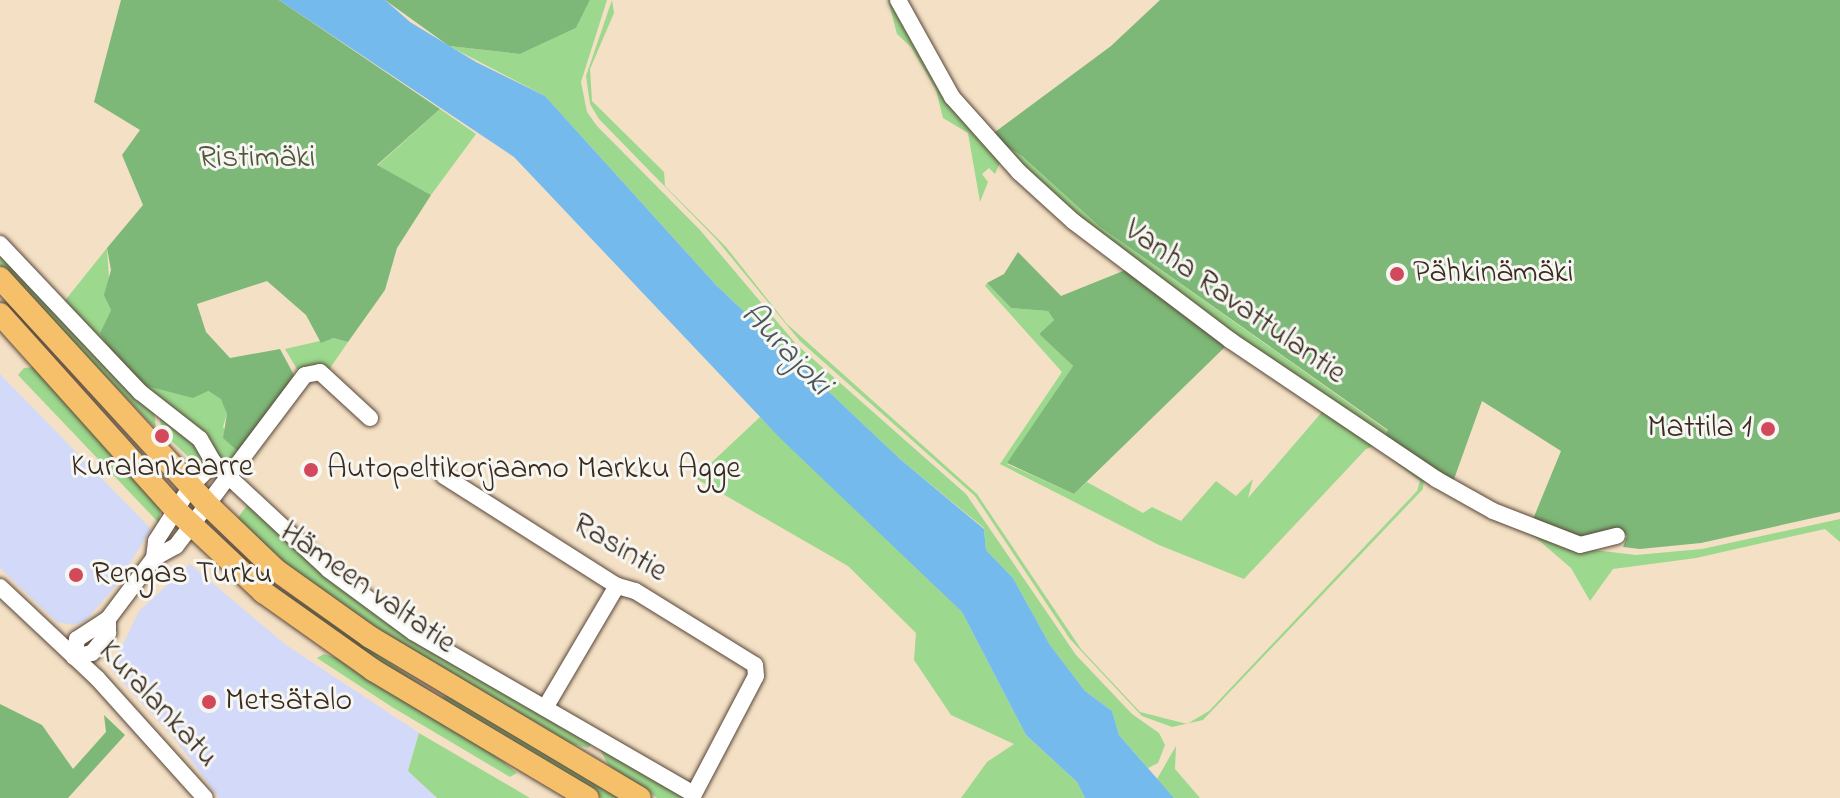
<!DOCTYPE html>
<html>
<head>
<meta charset="utf-8">
<style>
  body { margin:0 }
  #map { position:relative; width:1840px; height:798px; overflow:hidden; background:#f4e0c5; font-family:"Indie Flower",sans-serif }
  div>[style] { position:absolute }
  .built>* { inset:0; background:#d3d9f9 }
  .green>* { inset:0; background:#9cd88d }
  .forest>* { inset:0; background:#7db878 }
  .water>* { inset:0; background:#75baec }
  .roads { filter:drop-shadow(0 0 2px #574537) drop-shadow(0 0 2px #574537) }
  .minor>* { height:16px; margin:-8px; padding:0 8px; transform-origin:8px; border-radius:8px; background:#fff }
  .highway>* { height:22px; margin:-11px; padding:0 11px; transform-origin:11px; border-radius:11px; background:#f6c06b }
  .dots>* { width:22px; height:22px; translate:-50% -50%; box-sizing:border-box; border:4px solid #f6f6f2; border-radius:50% }
  span { translate:-50% -50%; white-space:nowrap; text-align:center; line-height:1.15; -webkit-text-stroke:6px #f6f6f2; paint-order:stroke }
  .park-label { font-size:32px; color:#53563a }
  .poi-label { font-size:32px; color:#3b2a1e }
  .left { translate:0 -50%; text-align:left }
  .right { translate:-100% -50%; text-align:right }
  .street-label { font-size:32px; color:#3b2a1e }
  .water-label { font-size:34px; color:#4c555c; font-style:italic }
</style>
</head>
<body>
<div id="map">
  <div class="built">
    <div style="clip-path:polygon(0 374px,151px 529px,116px 586px,85px 621px,73px 625px,57px 622px,0 568px)"></div>
    <div style="clip-path:polygon(190px 564px,286px 645px,419px 733px,408px 771px,437px 798px,219px 798px,175px 739px,111px 669px,139px 611px)"></div>
  </div>
  <div class="green">
    <div style="clip-path:polygon(590px 0,607px 0,581px 82px,587px 112px,597px 126px,700px 230px,796px 344px,966px 494px,1076px 655px,1132px 714px,1159px 733px,1165px 745px,1158px 763px,1148px 768px,1119px 735px,1112px 711px,1085px 691px,1050px 645px,1013px 578px,986px 550px,984px 528px,900px 459px,716px 285px,545px 96px,449px 46px,520px 54px,576px 28px)"></div>
    <div style="clip-path:polygon(612px 0,614px 13px,590px 69px,592px 101px,664px 172px,665px 186px,726px 247px,787px 324px,977px 494px,1081px 649px,1140px 712px,1187px 724px,1209px 711px,1417px 491px,1420px 481px,1374px 446px,1366px 449px,1244px 579px,1159px 545px,1000px 464px,1062px 372px,985px 286px,987px 283px,1011px 308px,1048px 311px,1054px 320px,1039px 334px,1073px 366px,1007px 464px,1074px 494px,1087px 482px,1143px 513px,1152px 507px,1181px 521px,1216px 481px,1236px 496px,1253px 479px,1248px 498px,1322px 412px,1320px 403px,1424px 476px,1423px 489px,1203px 720px,1172px 727px,1142px 716px,1070px 639px,975px 496px,800px 341px,717px 240px,599px 119px,590px 104px,586px 76px)"></div>
    <div style="clip-path:polygon(888px 0,894px 0,1001px 160px,995px 174px,989px 168px,982px 174px,988px 182px,980px 202px,968px 133px,943px 118px,936px 90px,911px 47px,897px 34px)"></div>
    <div style="clip-path:polygon(440px 109px,476px 134px,431px 195px,377px 166px)"></div>
    <div style="clip-path:polygon(996px 140px,1022px 156px,1099px 226px,1388px 431px,1384px 438px,1235px 337px,1057px 201px)"></div>
    <div style="clip-path:polygon(107px 248px,111px 310px,100px 333px,222px 399px,227px 414px,223px 427px,240px 453px,231px 461px,222px 462px,212px 444px,146px 392px,63px 303px)"></div>
    <div style="clip-path:polygon(0 250px,154px 410px,156px 429px,0 265px)"></div>
    <div style="clip-path:polygon(333px 338px,348px 342px,328px 371px,300px 374px,285px 349px)"></div>
    <div style="clip-path:polygon(35px 367px,161px 503px,159px 523px,18px 375px,24px 368px)"></div>
    <div style="clip-path:polygon(159px 413px,197px 443px,203px 458px,196px 464px,162px 432px)"></div>
    <div style="clip-path:polygon(760px 417px,962px 612px,1026px 735px,1077px 782px,1085px 798px,961px 798px,987px 762px,1014px 744px,951px 715px,914px 660px,916px 633px,848px 566px,695px 478px)"></div>
    <div style="clip-path:polygon(1441px 485px,1594px 550px,1636px 555px,1702px 549px,1840px 519px,1840px 542px,1825px 529px,1696px 558px,1613px 569px,1590px 601px,1571px 568px,1536px 538px,1437px 489px)"></div>
    <div style="clip-path:polygon(248px 504px,298px 548px,593px 742px,588px 748px,565px 742px,389px 639px,282px 563px,237px 519px)"></div>
    <div style="clip-path:polygon(221px 536px,271px 582px,428px 689px,338px 638px,217px 541px)"></div>
    <div style="clip-path:polygon(324px 654px,341px 659px,482px 744px,517px 773px,510px 777px,392px 707px,317px 658px)"></div>
    <div style="clip-path:polygon(450px 695px,627px 798px,602px 798px,445px 705px,442px 697px)"></div>
    <div style="clip-path:polygon(419px 733px,530px 798px,437px 798px,408px 771px)"></div>
    <div style="clip-path:polygon(1176px 746px,1175px 769px,1200px 798px,1174px 798px,1157px 779px)"></div>
    <div style="clip-path:polygon(600px 749px,693px 798px,657px 798px,608px 765px)"></div>
  </div>
  <div class="forest">
    <div style="clip-path:polygon(121px 0,279px 0,440px 109px,377px 165px,431px 195px,397px 248px,385px 290px,348px 342px,333px 338px,321px 343px,306px 315px,267px 281px,197px 304px,206px 332px,230px 358px,280px 349px,294px 375px,240px 453px,223px 438px,227px 414px,221px 399px,208px 391px,193px 398px,147px 386px,119px 363px,100px 333px,111px 310px,104px 295px,111px 270px,107px 248px,143px 205px,122px 155px,140px 130px,94px 102px)"></div>
    <div style="clip-path:polygon(385px 0,590px 0,576px 28px,520px 54px,449px 46px)"></div>
    <div style="clip-path:polygon(1160px 0,1840px 0,1840px 512px,1701px 543px,1640px 549px,1623px 547px,1627px 536px,1620px 528px,1593px 541px,1531px 524px,1561px 451px,1482px 401px,1453px 482px,1384px 438px,1388px 430px,1099px 226px,1022px 156px,996px 140px,995px 132px,1111px 46px)"></div>
    <div style="clip-path:polygon(1018px 252px,1061px 296px,1128px 269px,1227px 345px,1074px 494px,1007px 463px,1073px 366px,1039px 334px,1054px 320px,1048px 311px,1011px 308px,987px 283px,1004px 274px)"></div>
    <div style="clip-path:polygon(0 704px,42px 725px,73px 769px,106px 732px,104px 715px,125px 735px,68px 798px,0 798px)"></div>
  </div>
  <div class="water">
    <div style="clip-path:polygon(279px 0,385px 0,410px 22px,476px 62px,545px 96px,716px 285px,900px 459px,984px 529px,986px 550px,1013px 578px,1050px 645px,1085px 691px,1112px 711px,1119px 735px,1174px 798px,1085px 798px,1077px 782px,1026px 735px,962px 612px,781px 439px,514px 157px)"></div>
  </div>
  <div class="roads">
    <div class="minor">
      <div style="left:898px;top:0;width:111px;rotate:60.9deg"></div>
      <div style="left:952px;top:97px;width:101px;rotate:48.2deg"></div>
      <div style="left:1019px;top:172px;width:74px;rotate:42.3deg"></div>
      <div style="left:1074px;top:222px;width:196px;rotate:37.1deg"></div>
      <div style="left:1230px;top:340px;width:249px;rotate:34deg"></div>
      <div style="left:1436px;top:479px;width:65px;rotate:29.3deg"></div>
      <div style="left:1493px;top:511px;width:93px;rotate:21.3deg"></div>
      <div style="left:1580px;top:545px;width:38px;rotate:-14deg"></div>
      <div style="left:0;top:244px;width:204px;rotate:46.6deg"></div>
      <div style="left:140px;top:392px;width:76px;rotate:38.1deg"></div>
      <div style="left:200px;top:439px;width:28px;rotate:60deg"></div>
      <div style="left:214px;top:463px;width:157px;rotate:42.9deg"></div>
      <div style="left:329px;top:570px;width:104px;rotate:36.4deg"></div>
      <div style="left:413px;top:632px;width:324px;rotate:30deg"></div>
      <div style="left:694px;top:794px;width:133px;rotate:-62.3deg"></div>
      <div style="left:756px;top:676px;width:11px;rotate:-95deg"></div>
      <div style="left:755px;top:665px;width:141px;rotate:-148.3deg"></div>
      <div style="left:635px;top:591px;width:19px;rotate:-164deg"></div>
      <div style="left:617px;top:586px;width:205px;rotate:-147.6deg"></div>
      <div style="left:154px;top:558px;width:25px;rotate:-29deg"></div>
      <div style="left:176px;top:546px;width:214px;rotate:-53deg"></div>
      <div style="left:305px;top:375px;width:15px;rotate:-11deg"></div>
      <div style="left:320px;top:372px;width:68px;rotate:42.6deg"></div>
      <div style="left:0;top:587px;width:133px;rotate:43.2deg"></div>
      <div style="left:97px;top:678px;width:161px;rotate:48deg"></div>
      <div style="left:108px;top:619px;width:37px;rotate:147deg"></div>
      <div style="left:77px;top:639px;width:18px;rotate:99deg"></div>
      <div style="left:74px;top:657px;width:18px;rotate:-13deg"></div>
      <div style="left:92px;top:653px;width:26px;rotate:-51deg"></div>
      <div style="left:108px;top:633px;width:14px;rotate:-90deg"></div>
      <div style="left:108px;top:619px;width:76px;rotate:-53deg"></div>
      <div style="left:154px;top:558px;width:17px;rotate:-83deg"></div>
      <div style="left:156px;top:541px;width:65px;rotate:-57.5deg"></div>
      <div style="left:191px;top:486px;width:33px;rotate:-45deg"></div>
      <div style="left:545px;top:708px;width:142px;rotate:-59.5deg"></div>
    </div>
    <div class="highway">
      <div style="left:0;top:278px;width:304px;rotate:47.5deg"></div>
      <div style="left:205px;top:502px;width:98px;rotate:43.8deg"></div>
      <div style="left:276px;top:570px;width:115px;rotate:35.5deg"></div>
      <div style="left:370px;top:637px;width:314px;rotate:30.8deg"></div>
      <div style="left:0;top:314px;width:263px;rotate:48.1deg"></div>
      <div style="left:176px;top:510px;width:120px;rotate:43.3deg"></div>
      <div style="left:263px;top:592px;width:135px;rotate:35.3deg"></div>
      <div style="left:373px;top:670px;width:250px;rotate:30.8deg"></div>
    </div>
  </div>
  <div class="dots">
    <div style="left:1397px;top:274px;background:#d1495b"></div>
    <div style="left:1768px;top:429px;background:#d1495b"></div>
    <div style="left:162px;top:436px;background:#d1495b"></div>
    <div style="left:311px;top:470px;background:#d1495b"></div>
    <div style="left:76px;top:575px;background:#d1495b"></div>
    <div style="left:209px;top:702px;background:#d1495b"></div>
  </div>
  <div class="park-label">
    <span style="left:257px;top:159px">Ristimäki</span>
  </div>
  <div class="poi-label">
    <span class="left" style="left:1413px;top:274px">Pähkinämäki</span>
    <span class="right" style="left:1752px;top:429px">Mattila 1</span>
    <span style="left:162px;top:468px">Kuralankaarre</span>
    <span class="left" style="left:327px;top:470px">Autopeltikorjaamo Markku Agge</span>
    <span class="left" style="left:92px;top:575px">Rengas Turku</span>
    <span class="left" style="left:225px;top:702px">Metsätalo</span>
  </div>
  <div class="street-label">
    <span style="left:1234px;top:303px;rotate:35deg">Vanha Ravattulantie</span>
    <span style="left:619px;top:549px;rotate:31deg">Rasintie</span>
    <span style="left:367px;top:589px;rotate:35deg">Hämeen valtatie</span>
    <span style="left:157px;top:705px;rotate:47deg">Kuralankatu</span>
  </div>
  <div class="water-label">
    <span style="left:785px;top:350px;rotate:46deg">Aurajoki</span>
  </div>
</div>
</body>
</html>
